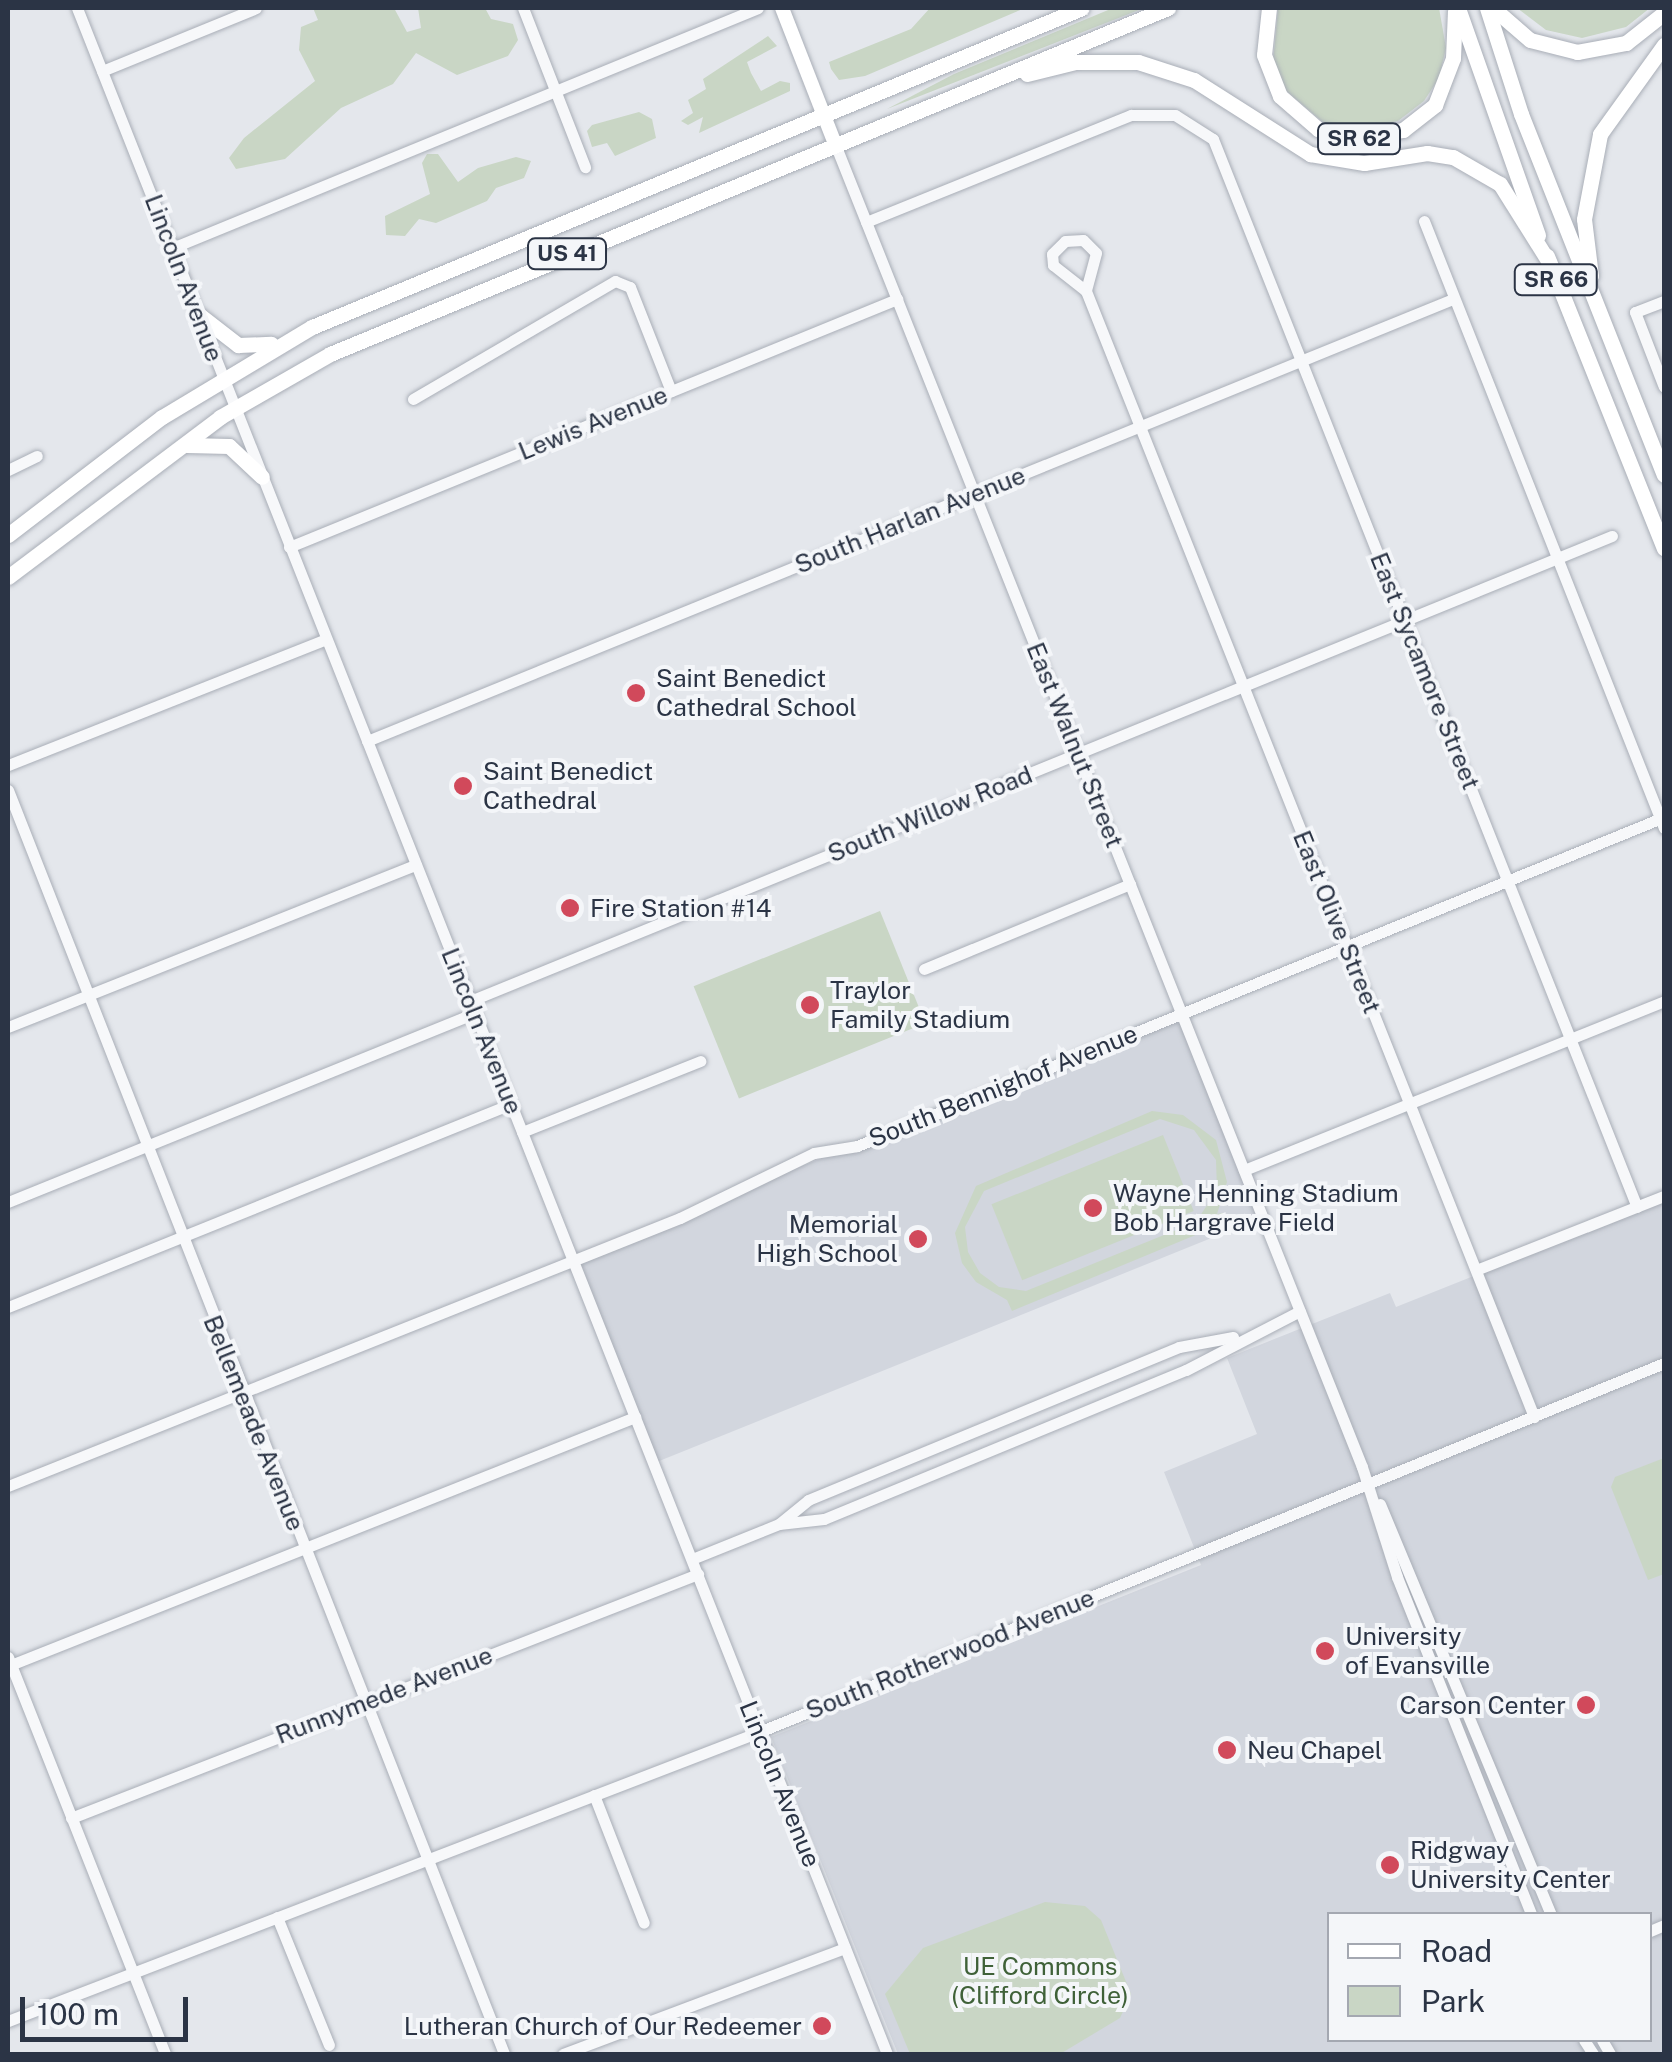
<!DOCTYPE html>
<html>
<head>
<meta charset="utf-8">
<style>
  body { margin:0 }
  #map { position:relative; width:1672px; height:2062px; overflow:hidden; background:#e4e7ec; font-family:"Public Sans",sans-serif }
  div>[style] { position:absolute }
  .built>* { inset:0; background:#d2d6de; transform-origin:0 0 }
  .green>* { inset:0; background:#c9d6c5; transform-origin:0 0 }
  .roads { filter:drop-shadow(0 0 2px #a9aeb7) drop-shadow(0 0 2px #a9aeb7) }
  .minor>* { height:11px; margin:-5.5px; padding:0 5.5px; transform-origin:5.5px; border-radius:5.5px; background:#f7f8fa }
  .major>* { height:14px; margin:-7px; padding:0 7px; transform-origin:7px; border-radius:7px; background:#fff }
  .highway>* { height:15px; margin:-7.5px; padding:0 7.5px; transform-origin:7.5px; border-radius:7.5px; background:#fff }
  .dots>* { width:28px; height:28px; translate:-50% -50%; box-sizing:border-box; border:5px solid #f4f6f9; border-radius:50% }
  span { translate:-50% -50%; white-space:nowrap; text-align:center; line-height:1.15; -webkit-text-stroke:8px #f4f6f9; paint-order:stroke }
  .shield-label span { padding:2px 8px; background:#f4f6f9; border:2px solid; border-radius:8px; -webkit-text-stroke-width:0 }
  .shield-label { font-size:22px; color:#2b3445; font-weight:700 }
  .street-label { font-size:25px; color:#2b3445 }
  .poi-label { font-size:25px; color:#2b3445 }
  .left { translate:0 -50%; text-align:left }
  .right { translate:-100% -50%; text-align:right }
  .park-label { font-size:25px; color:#3f6138 }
  .frame { position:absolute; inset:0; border:10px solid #2b3445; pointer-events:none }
  .legend { position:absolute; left:1327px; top:1912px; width:325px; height:130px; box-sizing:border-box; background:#f4f6f9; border:2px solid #a4a8b1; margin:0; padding:12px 18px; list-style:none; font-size:30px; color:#2b3445 }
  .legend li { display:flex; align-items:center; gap:20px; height:50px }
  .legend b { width:50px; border:2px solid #a4a8b1 }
  .scale { position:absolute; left:20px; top:1997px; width:168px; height:45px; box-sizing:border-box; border:5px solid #2b3445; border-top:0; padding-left:12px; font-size:30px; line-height:35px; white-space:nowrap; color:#2b3445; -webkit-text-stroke:8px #f4f6f9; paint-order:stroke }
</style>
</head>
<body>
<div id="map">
  <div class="built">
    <div style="left:1181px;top:1013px;width:220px;height:657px;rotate:68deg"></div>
    <div style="clip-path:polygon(evenodd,1664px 1200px,1664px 2054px,898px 2054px,771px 1737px,1201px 1565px,1164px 1472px,1257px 1434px,1227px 1358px,1390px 1293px,1396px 1307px,1664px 1200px,1330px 1914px,1650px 1914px,1650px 2040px,1330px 2040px,1330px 1914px)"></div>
  </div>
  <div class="green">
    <div style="clip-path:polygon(313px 8px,394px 8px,407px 32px,421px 28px,418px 8px,485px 8px,491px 19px,513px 24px,518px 40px,508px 56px,457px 75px,416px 53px,393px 84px,341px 108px,285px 159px,236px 169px,229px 158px,244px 138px,315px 81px,299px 50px,301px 27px,318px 20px)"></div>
    <div style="clip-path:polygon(930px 8px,1025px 8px,865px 76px,839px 80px,831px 69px,829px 62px,911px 29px)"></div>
    <div style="clip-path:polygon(1113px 8px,1144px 8px,887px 109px,954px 74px)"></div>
    <div style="clip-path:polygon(1278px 8px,1439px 8px,1446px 48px,1439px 78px,1424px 101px,1398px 121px,1361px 130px,1324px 123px,1285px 90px,1273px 62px)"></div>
    <div style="clip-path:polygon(1517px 8px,1546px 10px,1650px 8px,1626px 27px,1582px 38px,1546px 30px)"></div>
    <div style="clip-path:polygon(768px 36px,777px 46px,747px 62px,751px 73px,761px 91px,780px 81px,790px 83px,790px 91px,699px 133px,703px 117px,688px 125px,681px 121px,693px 113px,688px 100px,706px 89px,703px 79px)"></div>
    <div style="clip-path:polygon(639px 112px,652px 119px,656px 138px,615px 156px,607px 143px,592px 147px,587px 131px,592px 125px)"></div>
    <div style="clip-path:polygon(427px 154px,438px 154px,458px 182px,478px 168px,516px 157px,531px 161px,524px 178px,496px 188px,487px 201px,436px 223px,419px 219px,405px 236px,386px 235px,385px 216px,430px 194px,422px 163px)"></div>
    <div style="left:880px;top:911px;width:121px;height:201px;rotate:68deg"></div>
    <div style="clip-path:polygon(evenodd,1152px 1111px,1183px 1115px,1216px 1140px,1227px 1182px,1217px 1214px,1223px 1213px,1227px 1222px,1012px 1311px,1007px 1300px,976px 1282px,962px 1263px,955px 1233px,976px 1186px,1152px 1111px,1160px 1119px,1194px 1130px,1216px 1160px,1217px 1190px,1196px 1222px,1026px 1291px,999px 1287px,980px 1273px,968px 1252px,965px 1227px,984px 1191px,1160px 1119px)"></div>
    <div style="left:1163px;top:1135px;width:82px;height:185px;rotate:68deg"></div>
    <div style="clip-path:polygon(1664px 1458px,1664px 1574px,1648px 1580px,1611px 1487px,1615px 1477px)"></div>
    <div style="clip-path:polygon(1045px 1902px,1085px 1906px,1101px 1920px,1131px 1994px,1120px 2018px,1060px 2054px,910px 2054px,885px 1994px,923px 1948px)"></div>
  </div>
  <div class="roads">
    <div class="minor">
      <div style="left:77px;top:8px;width:2201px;rotate:68.4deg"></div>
      <div style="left:523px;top:8px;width:171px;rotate:68.7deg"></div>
      <div style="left:102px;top:71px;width:166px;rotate:-22.2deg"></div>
      <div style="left:835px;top:144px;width:1424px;rotate:68.28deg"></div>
      <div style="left:1362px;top:1467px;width:115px;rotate:72.3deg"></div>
      <div style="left:1397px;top:1577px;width:363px;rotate:68.3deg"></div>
      <div style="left:1424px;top:221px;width:653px;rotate:68.43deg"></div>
      <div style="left:866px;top:222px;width:286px;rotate:-22deg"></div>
      <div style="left:1131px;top:115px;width:44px"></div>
      <div style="left:1175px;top:115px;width:45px;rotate:32.3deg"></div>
      <div style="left:1213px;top:139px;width:1149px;rotate:68.35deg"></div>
      <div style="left:172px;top:248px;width:633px;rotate:-22.27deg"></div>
      <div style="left:1086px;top:291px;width:42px;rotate:-141.8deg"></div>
      <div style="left:1053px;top:265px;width:11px;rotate:-95deg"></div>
      <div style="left:1052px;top:254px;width:18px;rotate:-45deg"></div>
      <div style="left:1065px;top:241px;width:18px;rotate:-3deg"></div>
      <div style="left:1083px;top:240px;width:18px;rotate:45deg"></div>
      <div style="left:1096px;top:253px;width:39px;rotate:105deg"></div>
      <div style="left:1086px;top:291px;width:1212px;rotate:68.3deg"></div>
      <div style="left:1664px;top:301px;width:31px;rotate:159deg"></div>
      <div style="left:1635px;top:312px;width:80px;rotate:68.9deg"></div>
      <div style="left:413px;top:399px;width:234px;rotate:-30.3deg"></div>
      <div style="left:615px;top:281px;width:16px;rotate:22deg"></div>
      <div style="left:630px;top:287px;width:112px;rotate:68.5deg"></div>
      <div style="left:8px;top:470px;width:32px;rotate:-26deg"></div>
      <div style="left:289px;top:547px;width:657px;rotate:-22.19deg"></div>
      <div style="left:367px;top:741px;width:1173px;rotate:-22.15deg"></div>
      <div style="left:8px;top:765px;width:342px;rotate:-21.6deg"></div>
      <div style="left:8px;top:790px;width:1358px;rotate:68.57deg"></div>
      <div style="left:924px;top:969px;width:223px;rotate:-22.4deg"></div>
      <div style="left:470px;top:1001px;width:1233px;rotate:-22.16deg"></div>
      <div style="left:8px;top:1027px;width:439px;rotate:-21.7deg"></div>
      <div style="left:522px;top:1132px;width:192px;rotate:-21.7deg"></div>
      <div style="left:1244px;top:1170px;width:453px;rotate:-21.9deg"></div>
      <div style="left:8px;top:1202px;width:504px;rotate:-22.03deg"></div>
      <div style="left:1476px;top:1270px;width:202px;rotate:-21.5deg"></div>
      <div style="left:8px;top:1307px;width:542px;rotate:-21.98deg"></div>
      <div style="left:8px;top:1486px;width:723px;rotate:-21.74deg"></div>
      <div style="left:680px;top:1218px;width:149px;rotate:-25.9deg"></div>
      <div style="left:814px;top:1153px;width:44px;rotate:-9.2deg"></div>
      <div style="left:857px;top:1146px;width:871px;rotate:-22.18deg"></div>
      <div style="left:1380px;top:1504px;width:444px;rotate:67.4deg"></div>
      <div style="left:780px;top:1523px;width:36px;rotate:-39deg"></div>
      <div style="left:808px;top:1500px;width:401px;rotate:-22.4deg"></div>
      <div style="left:1179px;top:1347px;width:55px;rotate:-10.5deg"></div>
      <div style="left:692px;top:1559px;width:94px;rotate:-21.9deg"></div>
      <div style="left:779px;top:1524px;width:45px;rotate:-6.3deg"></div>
      <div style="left:824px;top:1519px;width:391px;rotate:-22.4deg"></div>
      <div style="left:1186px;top:1370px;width:128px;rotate:-27.4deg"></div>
      <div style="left:8px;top:1657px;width:427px;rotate:68.4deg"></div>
      <div style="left:8px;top:1666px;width:675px;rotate:-21.66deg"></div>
      <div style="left:594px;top:1795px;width:137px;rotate:68.7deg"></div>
      <div style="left:71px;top:1818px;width:673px;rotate:-21.26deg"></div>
      <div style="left:277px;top:1917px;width:138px;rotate:67.9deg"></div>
      <div style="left:1650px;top:1931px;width:15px;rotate:-23deg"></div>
      <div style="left:8px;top:2021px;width:805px;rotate:-21.05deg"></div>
      <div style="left:759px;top:1732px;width:977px;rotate:-22.18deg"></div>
      <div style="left:1584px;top:2040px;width:17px;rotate:57deg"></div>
      <div style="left:1602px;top:2040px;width:16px;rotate:60deg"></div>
      <div style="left:563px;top:2054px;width:301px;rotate:-20.6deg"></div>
    </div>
    <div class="major">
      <div style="left:782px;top:8px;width:146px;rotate:68.7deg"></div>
    </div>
    <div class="highway">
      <div style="left:1269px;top:8px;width:47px;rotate:96.1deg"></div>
      <div style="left:1264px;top:55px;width:44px;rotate:68.7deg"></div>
      <div style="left:1280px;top:96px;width:50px;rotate:41deg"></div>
      <div style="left:1318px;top:129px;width:35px;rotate:16deg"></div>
      <div style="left:1352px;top:139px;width:52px;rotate:-10deg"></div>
      <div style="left:1403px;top:130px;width:41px;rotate:-38deg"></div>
      <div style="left:1435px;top:105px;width:50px;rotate:-69deg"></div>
      <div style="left:1453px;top:58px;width:47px;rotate:-87.6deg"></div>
      <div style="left:1458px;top:8px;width:241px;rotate:70.6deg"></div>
      <div style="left:1487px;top:8px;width:111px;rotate:72.2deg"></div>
      <div style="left:1521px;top:114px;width:388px;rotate:68.4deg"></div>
      <div style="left:1493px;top:8px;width:49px;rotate:40.9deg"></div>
      <div style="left:1530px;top:40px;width:49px;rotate:14.3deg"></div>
      <div style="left:1577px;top:52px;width:50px;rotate:-10.4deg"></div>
      <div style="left:1626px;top:43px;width:48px;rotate:-38.3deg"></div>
      <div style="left:1027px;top:74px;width:49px;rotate:-14deg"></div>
      <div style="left:1075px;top:62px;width:63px"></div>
      <div style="left:1138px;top:62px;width:59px;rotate:17.8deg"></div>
      <div style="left:1194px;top:80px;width:138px;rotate:32.5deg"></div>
      <div style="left:1310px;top:154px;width:55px;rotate:9.5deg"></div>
      <div style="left:1364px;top:163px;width:64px;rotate:-9deg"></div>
      <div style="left:1427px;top:153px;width:26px;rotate:9deg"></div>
      <div style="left:1453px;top:157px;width:54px;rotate:29.9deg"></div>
      <div style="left:1500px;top:184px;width:92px;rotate:57.9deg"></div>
      <div style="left:1547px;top:256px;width:315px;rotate:68.2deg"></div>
      <div style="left:1591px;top:276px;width:57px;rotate:-97deg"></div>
      <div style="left:1584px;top:219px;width:86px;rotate:-79.3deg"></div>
      <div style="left:1600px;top:134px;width:110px;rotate:-54.3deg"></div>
      <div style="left:198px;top:314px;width:51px;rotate:37.8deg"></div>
      <div style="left:238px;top:345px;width:33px;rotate:-2deg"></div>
      <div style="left:187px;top:445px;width:42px;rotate:1.4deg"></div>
      <div style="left:229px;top:446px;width:45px;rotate:43.2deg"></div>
      <div style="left:8px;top:535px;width:194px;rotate:-37.5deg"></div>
      <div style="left:162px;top:417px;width:175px;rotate:-31deg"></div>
      <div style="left:312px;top:327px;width:833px;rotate:-22.5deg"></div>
      <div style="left:8px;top:577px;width:266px;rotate:-37deg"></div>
      <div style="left:220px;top:417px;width:127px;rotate:-29.8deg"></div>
      <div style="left:330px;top:354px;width:907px;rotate:-22.44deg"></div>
    </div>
  </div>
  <div class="dots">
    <div style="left:636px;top:693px;background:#d1495b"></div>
    <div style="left:463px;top:786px;background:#d1495b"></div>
    <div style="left:570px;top:908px;background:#d1495b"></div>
    <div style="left:810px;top:1005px;background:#d1495b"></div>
    <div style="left:1093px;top:1208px;background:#d1495b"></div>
    <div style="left:918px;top:1239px;background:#d1495b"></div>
    <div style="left:1325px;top:1651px;background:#d1495b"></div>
    <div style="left:1586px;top:1705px;background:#d1495b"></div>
    <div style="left:1227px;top:1750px;background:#d1495b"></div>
    <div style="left:1390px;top:1865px;background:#d1495b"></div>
    <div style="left:822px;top:2026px;background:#d1495b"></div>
  </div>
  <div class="shield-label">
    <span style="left:1359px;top:139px">SR 62</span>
    <span style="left:567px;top:254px">US 41</span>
    <span style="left:1556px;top:280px">SR 66</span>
  </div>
  <div class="street-label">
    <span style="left:184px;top:278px;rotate:69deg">Lincoln Avenue</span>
    <span style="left:593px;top:423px;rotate:-22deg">Lewis Avenue</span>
    <span style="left:910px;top:520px;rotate:-22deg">South Harlan Avenue</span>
    <span style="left:1425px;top:671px;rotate:68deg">East Sycamore Street</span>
    <span style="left:1075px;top:745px;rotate:68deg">East Walnut Street</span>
    <span style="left:930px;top:814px;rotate:-22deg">South Willow Road</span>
    <span style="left:1337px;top:922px;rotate:68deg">East Olive Street</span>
    <span style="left:482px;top:1031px;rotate:68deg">Lincoln Avenue</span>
    <span style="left:1003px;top:1086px;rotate:-22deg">South Bennighof Avenue</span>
    <span style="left:254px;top:1423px;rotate:68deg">Bellemeade Avenue</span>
    <span style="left:950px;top:1654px;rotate:-22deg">South Rotherwood Avenue</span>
    <span style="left:384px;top:1695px;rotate:-21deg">Runnymede Avenue</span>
    <span style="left:780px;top:1784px;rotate:68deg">Lincoln Avenue</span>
  </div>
  <div class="poi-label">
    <span class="left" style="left:656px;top:693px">Saint Benedict<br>Cathedral School</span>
    <span class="left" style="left:483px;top:786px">Saint Benedict<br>Cathedral</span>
    <span class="left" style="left:590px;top:908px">Fire Station #14</span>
    <span class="left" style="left:830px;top:1005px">Traylor<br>Family Stadium</span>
    <span class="left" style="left:1113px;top:1208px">Wayne Henning Stadium<br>Bob Hargrave Field</span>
    <span class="right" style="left:898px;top:1239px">Memorial<br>High School</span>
    <span class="left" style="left:1345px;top:1651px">University<br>of Evansville</span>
    <span class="right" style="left:1566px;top:1705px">Carson Center</span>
    <span class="left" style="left:1247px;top:1750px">Neu Chapel</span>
    <span class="left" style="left:1410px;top:1865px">Ridgway<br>University Center</span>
    <span class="right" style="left:802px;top:2026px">Lutheran Church of Our Redeemer</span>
  </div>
  <div class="park-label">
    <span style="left:1040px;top:1981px">UE Commons<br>(Clifford Circle)</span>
  </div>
  <div class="frame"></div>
  <ul class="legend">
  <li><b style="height:12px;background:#fff"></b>Road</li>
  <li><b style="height:28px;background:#c9d6c5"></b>Park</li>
  </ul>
  <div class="scale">100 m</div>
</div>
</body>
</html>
